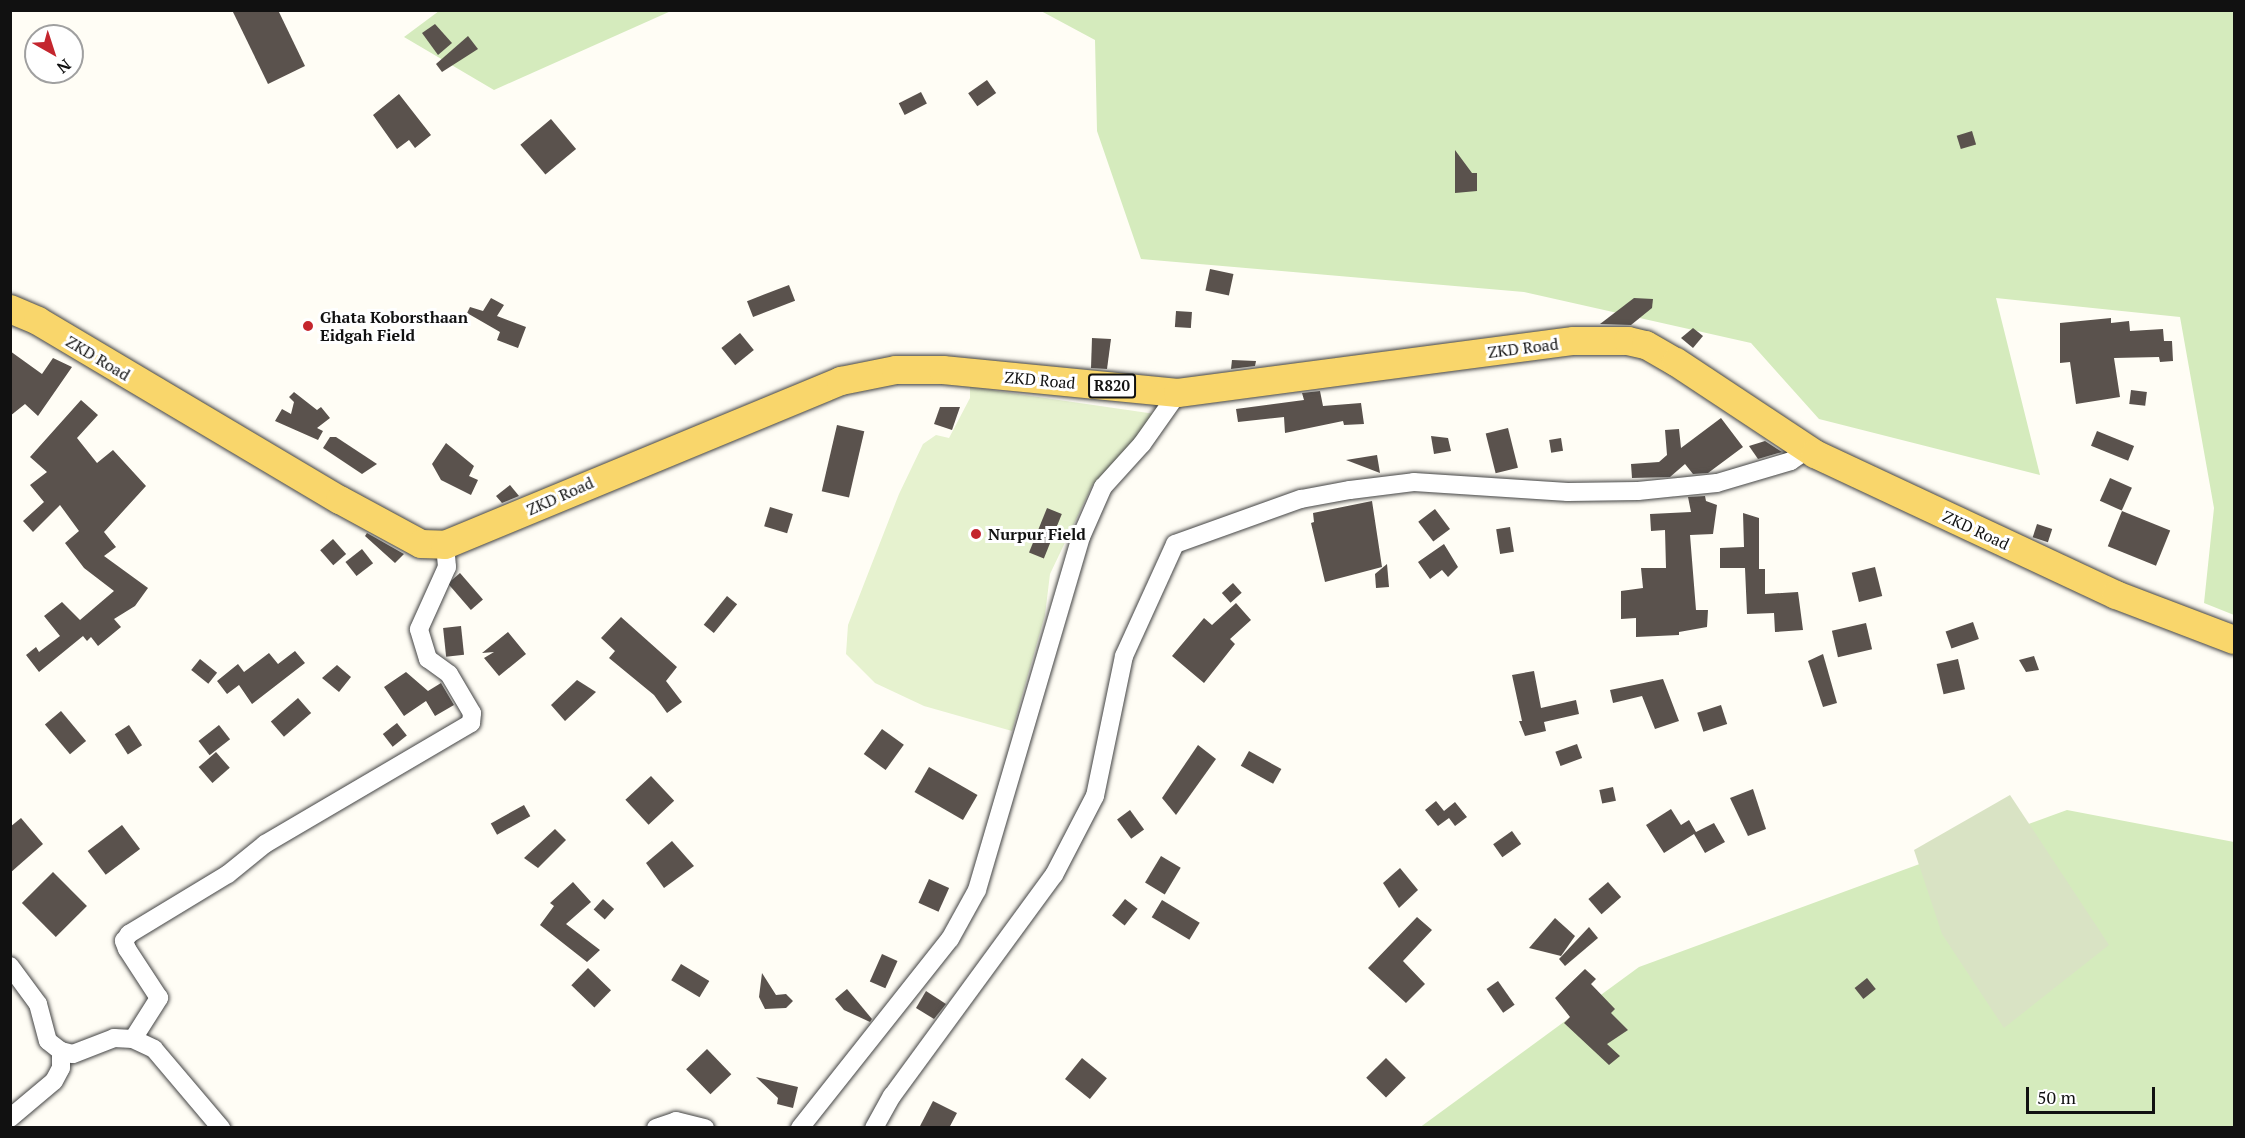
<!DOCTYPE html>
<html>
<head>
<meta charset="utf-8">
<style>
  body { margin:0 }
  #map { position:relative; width:2245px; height:1138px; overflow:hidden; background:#fffdf5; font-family:"PT Serif",serif }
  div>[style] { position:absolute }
  .green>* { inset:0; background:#d5ebbd }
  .cemetery>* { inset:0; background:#d9e3c4 }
  .pitch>* { inset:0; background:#e6f2cf }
  .building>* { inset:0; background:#5a524d; transform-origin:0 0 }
  .roads { filter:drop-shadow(0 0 2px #444) drop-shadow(0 0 2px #444) }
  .street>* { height:18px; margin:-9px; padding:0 9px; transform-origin:9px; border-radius:9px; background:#fff }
  .primary>* { height:28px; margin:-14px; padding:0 14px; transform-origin:14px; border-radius:14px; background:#f9d66b }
  .dots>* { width:16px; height:16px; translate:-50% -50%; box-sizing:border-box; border:3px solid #fff; border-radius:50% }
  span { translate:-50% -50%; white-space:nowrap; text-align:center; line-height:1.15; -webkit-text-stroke:6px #fff; paint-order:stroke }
  .shield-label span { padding:2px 4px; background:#fff; border:2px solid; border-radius:4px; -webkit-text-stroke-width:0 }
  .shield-label { font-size:15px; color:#111; font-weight:700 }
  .poi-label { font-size:16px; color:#111; font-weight:700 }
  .left { translate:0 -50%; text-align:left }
  .street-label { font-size:16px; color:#111 }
  .frame { position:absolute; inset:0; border:12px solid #111; pointer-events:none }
  .north { position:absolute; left:24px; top:24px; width:60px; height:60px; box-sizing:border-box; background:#fff; border:2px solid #a0a0a0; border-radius:50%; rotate:141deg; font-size:16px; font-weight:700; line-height:24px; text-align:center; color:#111 }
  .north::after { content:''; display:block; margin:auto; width:21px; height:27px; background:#c4262e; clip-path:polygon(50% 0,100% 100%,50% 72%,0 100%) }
  .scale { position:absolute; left:2026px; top:1087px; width:129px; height:27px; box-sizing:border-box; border:3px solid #111; border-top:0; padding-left:8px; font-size:18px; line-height:21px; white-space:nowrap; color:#111; -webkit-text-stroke:4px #fff; paint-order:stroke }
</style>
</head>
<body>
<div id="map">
  <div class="green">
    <div style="clip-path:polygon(439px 11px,671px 11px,494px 90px,404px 37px)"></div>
    <div style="clip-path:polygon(1041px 11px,2234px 11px,2234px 615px,2204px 603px,2214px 508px,2180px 317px,1996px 298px,2040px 475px,1819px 419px,1751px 343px,1524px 292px,1141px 259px,1097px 131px,1095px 40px)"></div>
    <div style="clip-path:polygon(2067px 810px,2234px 842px,2234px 1127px,1419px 1128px,1639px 967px)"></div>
  </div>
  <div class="cemetery">
    <div style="clip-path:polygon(2010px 795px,2109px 945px,2004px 1028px,1942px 934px,1914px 850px)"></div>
  </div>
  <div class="pitch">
    <div style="clip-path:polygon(970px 387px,1162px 415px,1092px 486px,1050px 574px,1045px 615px,1012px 731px,924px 706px,875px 683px,846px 654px,848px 625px,899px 494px,923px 444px,936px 435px,949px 438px,970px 398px)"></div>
  </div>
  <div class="building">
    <div style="clip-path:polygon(232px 10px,278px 10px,305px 66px,268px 84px)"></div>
    <div style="clip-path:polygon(435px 24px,452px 43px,438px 55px,422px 33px)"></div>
    <div style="clip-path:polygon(468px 36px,478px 49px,442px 72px,436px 64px)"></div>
    <div style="left:987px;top:80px;width:16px;height:23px;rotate:55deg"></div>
    <div style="left:921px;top:92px;width:13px;height:25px;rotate:63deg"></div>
    <div style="clip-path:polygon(399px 94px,431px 135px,415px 148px,409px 140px,397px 149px,373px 115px)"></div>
    <div style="left:551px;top:119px;width:39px;height:40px;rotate:50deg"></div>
    <div style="left:1972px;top:131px;width:14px;height:16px;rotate:73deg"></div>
    <div style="clip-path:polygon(1455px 150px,1472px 173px,1477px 173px,1477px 191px,1455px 193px)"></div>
    <div style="left:1210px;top:269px;width:24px;height:22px;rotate:12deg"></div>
    <div style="left:789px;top:285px;width:17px;height:45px;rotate:69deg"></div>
    <div style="clip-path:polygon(491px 298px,504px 305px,497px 316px,526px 327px,518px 348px,497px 340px,500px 332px,467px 313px,470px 307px,483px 311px)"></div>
    <div style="clip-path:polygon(1634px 298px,1653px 299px,1652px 308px,1631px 325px,1600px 324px)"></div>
    <div style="left:1176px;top:311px;width:16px;height:16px;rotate:4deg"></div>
    <div style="clip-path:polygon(2111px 318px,2111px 323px,2129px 321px,2130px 331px,2163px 329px,2164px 341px,2172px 341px,2173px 361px,2160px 362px,2159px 357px,2114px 358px,2120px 397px,2076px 404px,2070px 362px,2060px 363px,2060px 323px)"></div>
    <div style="clip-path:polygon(1693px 328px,1703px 336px,1693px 348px,1681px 338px)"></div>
    <div style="left:740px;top:333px;width:22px;height:24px;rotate:51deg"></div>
    <div style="clip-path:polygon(1092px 338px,1111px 339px,1107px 369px,1091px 368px)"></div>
    <div style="clip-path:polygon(10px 351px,42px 374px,53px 358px,72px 367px,38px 416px,25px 404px,10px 416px)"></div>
    <div style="clip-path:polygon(1232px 360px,1256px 361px,1255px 366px,1231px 369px)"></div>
    <div style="left:2131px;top:390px;width:16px;height:14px;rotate:7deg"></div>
    <div style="clip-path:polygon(1320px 391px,1323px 406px,1361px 403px,1364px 424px,1344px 425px,1343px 421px,1285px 433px,1284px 417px,1238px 422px,1236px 409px,1304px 400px,1302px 393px)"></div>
    <div style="clip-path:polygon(294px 392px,317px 410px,321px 407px,330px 418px,317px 428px,323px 431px,318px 440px,275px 421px,282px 409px,291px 414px,294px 402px,289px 397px)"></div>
    <div style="clip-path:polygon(81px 400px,98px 415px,77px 438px,97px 463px,113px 450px,146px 486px,104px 532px,116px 547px,104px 556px,148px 588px,135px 606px,114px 619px,121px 627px,98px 646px,91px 637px,87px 641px,83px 636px,39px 672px,26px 655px,36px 647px,39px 652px,60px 636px,44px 616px,62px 602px,80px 620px,114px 591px,84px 568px,65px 543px,79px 531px,60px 505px,33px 532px,23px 521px,44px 502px,30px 485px,47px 472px,30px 457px)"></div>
    <div style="clip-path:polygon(940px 407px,960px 407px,952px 430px,934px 424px)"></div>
    <div style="clip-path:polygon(1721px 418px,1743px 447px,1708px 473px,1693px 474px,1685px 464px,1670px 477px,1632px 478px,1631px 464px,1659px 462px,1667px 455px,1665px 430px,1679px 429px,1681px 448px)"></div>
    <div style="left:837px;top:425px;width:28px;height:68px;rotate:13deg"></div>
    <div style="left:1508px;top:428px;width:41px;height:23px;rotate:76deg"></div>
    <div style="left:2097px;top:431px;width:40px;height:16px;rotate:22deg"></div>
    <div style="clip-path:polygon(1431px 436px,1448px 438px,1451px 451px,1434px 454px)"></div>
    <div style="clip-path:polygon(330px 437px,336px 437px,377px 464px,362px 474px,323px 448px)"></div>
    <div style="left:1561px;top:438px;width:13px;height:12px;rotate:81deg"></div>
    <div style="clip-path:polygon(1765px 441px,1782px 452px,1758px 459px,1749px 446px)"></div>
    <div style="clip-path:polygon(446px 443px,474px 466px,469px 476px,478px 480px,471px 495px,441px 480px,432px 464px)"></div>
    <div style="clip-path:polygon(1377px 455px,1380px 473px,1346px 460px)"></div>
    <div style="left:2110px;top:478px;width:24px;height:25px;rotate:24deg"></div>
    <div style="clip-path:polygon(510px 485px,519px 496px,502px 503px,496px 496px)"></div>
    <div style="clip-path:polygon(1705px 496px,1706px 501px,1717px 505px,1713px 534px,1690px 535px,1696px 610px,1708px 610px,1707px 627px,1679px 632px,1679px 635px,1636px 637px,1636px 618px,1621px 619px,1621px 591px,1643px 588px,1641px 568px,1666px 568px,1665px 530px,1651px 531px,1650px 514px,1691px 512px,1688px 497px)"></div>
    <div style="clip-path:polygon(1372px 501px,1382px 567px,1325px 582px,1311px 523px,1314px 522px,1313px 513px)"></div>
    <div style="left:770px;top:507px;width:24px;height:20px;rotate:17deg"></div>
    <div style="left:1047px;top:508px;width:16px;height:48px;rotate:22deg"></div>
    <div style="left:1435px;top:509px;width:25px;height:21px;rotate:53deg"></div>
    <div style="left:2122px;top:511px;width:52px;height:38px;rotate:22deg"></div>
    <div style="clip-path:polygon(1743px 513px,1759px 518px,1759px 569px,1765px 569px,1765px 594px,1798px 592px,1803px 630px,1775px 632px,1774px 613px,1747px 614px,1745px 568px,1720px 568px,1720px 548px,1744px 547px)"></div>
    <div style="left:2037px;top:524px;width:16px;height:14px;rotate:18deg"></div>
    <div style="left:1510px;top:527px;width:25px;height:14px;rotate:81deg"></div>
    <div style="clip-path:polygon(367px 533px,404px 554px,395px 563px,365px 536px)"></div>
    <div style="left:333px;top:539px;width:20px;height:17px;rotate:49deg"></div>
    <div style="clip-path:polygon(1444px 544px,1458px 567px,1448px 577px,1442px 570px,1430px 579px,1418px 562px)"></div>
    <div style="left:362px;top:549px;width:18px;height:21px;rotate:52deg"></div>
    <div style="clip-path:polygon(1387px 564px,1389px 587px,1376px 588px,1375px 574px)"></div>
    <div style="left:1875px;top:567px;width:30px;height:24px;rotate:76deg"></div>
    <div style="left:460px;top:573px;width:35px;height:16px;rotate:49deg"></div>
    <div style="left:1233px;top:583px;width:13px;height:15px;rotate:48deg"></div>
    <div style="left:727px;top:596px;width:13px;height:37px;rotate:39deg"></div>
    <div style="clip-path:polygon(1236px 603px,1251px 620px,1230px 639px,1235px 644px,1204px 683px,1172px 656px,1204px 618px,1212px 625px)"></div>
    <div style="clip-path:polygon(621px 617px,677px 667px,666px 681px,682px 702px,667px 713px,654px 695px,609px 658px,615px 651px,601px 638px)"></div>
    <div style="left:1973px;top:622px;width:18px;height:29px;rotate:71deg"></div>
    <div style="left:1866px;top:623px;width:27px;height:35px;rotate:77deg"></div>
    <div style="left:461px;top:626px;width:29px;height:18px;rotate:84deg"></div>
    <div style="clip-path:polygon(508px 632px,526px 654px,499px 676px,484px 658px,494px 652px,482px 653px)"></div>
    <div style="clip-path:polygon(295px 651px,305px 663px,252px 704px,239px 685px,227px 694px,217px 681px,238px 664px,244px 672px,269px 653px,278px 664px)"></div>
    <div style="clip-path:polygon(1823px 654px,1837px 703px,1823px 707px,1808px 661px)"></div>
    <div style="clip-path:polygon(2034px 656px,2039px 670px,2026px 672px,2019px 660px)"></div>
    <div style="left:200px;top:659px;width:22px;height:14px;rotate:39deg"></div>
    <div style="left:1958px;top:659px;width:31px;height:22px;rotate:77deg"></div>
    <div style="clip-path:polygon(337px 665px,351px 677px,339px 692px,322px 678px)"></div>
    <div style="clip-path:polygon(1534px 671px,1541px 708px,1576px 700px,1579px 714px,1544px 722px,1546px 731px,1525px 736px,1519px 721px,1522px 721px,1512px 675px)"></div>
    <div style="clip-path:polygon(406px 672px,428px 691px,441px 683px,454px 705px,435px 716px,426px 701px,404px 716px,384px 687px)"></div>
    <div style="clip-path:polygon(1663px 679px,1679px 721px,1655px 729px,1642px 696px,1613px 703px,1610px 690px)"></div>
    <div style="clip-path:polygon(577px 680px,596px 692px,565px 721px,551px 705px)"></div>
    <div style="left:298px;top:698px;width:20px;height:36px;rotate:49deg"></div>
    <div style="left:1721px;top:705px;width:20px;height:25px;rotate:72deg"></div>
    <div style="left:61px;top:711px;width:39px;height:21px;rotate:50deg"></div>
    <div style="left:397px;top:723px;width:16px;height:18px;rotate:52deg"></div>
    <div style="left:129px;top:725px;width:24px;height:17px;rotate:57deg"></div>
    <div style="left:219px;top:725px;width:18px;height:26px;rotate:52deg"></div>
    <div style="left:882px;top:729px;width:27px;height:31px;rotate:36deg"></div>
    <div style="left:1577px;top:744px;width:15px;height:23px;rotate:70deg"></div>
    <div style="clip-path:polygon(1198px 745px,1216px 759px,1176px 815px,1162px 798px)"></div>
    <div style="left:1249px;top:751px;width:37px;height:17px;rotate:29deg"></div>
    <div style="left:216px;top:752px;width:21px;height:23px;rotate:49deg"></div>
    <div style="left:929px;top:767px;width:56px;height:29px;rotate:30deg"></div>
    <div style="left:651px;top:776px;width:34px;height:35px;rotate:47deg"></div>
    <div style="left:1613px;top:787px;width:14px;height:14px;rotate:78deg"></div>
    <div style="clip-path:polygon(1753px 789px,1766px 829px,1748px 836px,1730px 798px)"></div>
    <div style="clip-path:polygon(1436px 801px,1444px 811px,1455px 802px,1467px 817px,1455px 826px,1449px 818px,1438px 826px,1425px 810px)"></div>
    <div style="left:524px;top:805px;width:13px;height:38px;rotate:61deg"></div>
    <div style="clip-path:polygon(1671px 809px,1681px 825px,1689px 820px,1696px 832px,1714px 823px,1725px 842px,1705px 853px,1694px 834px,1664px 853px,1646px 825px)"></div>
    <div style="left:1130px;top:810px;width:24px;height:16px;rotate:54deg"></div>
    <div style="clip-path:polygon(21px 818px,43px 844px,10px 873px,10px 827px)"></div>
    <div style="left:122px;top:825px;width:30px;height:43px;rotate:53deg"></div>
    <div style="clip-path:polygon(555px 829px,566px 840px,538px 868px,524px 858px)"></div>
    <div style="left:1512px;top:831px;width:16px;height:23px;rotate:55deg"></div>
    <div style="clip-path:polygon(672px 841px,694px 866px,664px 888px,646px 863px)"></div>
    <div style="left:1161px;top:856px;width:23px;height:31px;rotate:31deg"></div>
    <div style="clip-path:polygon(1400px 868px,1418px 890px,1399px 908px,1383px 883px)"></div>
    <div style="left:53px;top:872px;width:48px;height:44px;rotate:45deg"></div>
    <div style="left:929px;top:879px;width:22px;height:26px;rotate:24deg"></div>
    <div style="clip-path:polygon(573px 882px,591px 902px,566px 924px,600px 950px,587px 962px,540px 925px,554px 906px,550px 903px)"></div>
    <div style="left:1608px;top:882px;width:20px;height:26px;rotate:49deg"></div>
    <div style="left:603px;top:899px;width:15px;height:14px;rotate:42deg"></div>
    <div style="left:1125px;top:899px;width:16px;height:21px;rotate:38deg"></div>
    <div style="left:1162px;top:900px;width:44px;height:20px;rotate:31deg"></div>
    <div style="clip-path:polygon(1417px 917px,1432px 930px,1403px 961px,1425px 984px,1406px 1003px,1368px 968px)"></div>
    <div style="clip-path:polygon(1555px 918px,1575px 936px,1561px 956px,1529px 948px)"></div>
    <div style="clip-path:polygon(1589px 927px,1598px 938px,1565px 966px,1559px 959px)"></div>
    <div style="left:882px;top:954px;width:17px;height:30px;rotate:24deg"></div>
    <div style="left:681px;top:964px;width:33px;height:19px;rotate:31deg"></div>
    <div style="left:588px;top:968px;width:32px;height:24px;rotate:44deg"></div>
    <div style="clip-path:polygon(1585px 969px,1596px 979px,1591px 984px,1615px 1009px,1611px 1013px,1628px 1030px,1607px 1044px,1620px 1056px,1609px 1065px,1564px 1023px,1570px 1017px,1555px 998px)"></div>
    <div style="clip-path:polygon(762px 973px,776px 995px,786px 994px,793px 1001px,786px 1008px,765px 1009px,759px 997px)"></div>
    <div style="left:1867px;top:978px;width:14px;height:16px;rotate:51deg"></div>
    <div style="left:1498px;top:981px;width:29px;height:14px;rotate:55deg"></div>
    <div style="clip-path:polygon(847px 989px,872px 1019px,870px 1022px,844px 1010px,835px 999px)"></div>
    <div style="clip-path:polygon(926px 991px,946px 1004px,934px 1019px,916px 1008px)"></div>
    <div style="left:707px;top:1049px;width:35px;height:29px;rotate:46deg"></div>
    <div style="left:1082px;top:1058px;width:32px;height:27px;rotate:39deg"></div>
    <div style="left:1386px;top:1058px;width:28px;height:28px;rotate:45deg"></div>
    <div style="clip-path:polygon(756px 1077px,798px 1087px,793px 1108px,777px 1104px,778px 1098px)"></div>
    <div style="clip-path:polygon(933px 1101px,957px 1113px,949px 1128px,919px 1128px)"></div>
  </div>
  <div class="roads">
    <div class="street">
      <div style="left:10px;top:966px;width:47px;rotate:53.6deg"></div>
      <div style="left:38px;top:1004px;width:38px;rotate:75deg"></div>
      <div style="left:48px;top:1041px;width:16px;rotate:38deg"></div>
      <div style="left:61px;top:1051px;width:12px;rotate:14deg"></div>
      <div style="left:73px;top:1054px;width:44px;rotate:-21.3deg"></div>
      <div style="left:114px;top:1038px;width:19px;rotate:3deg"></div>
      <div style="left:133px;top:1039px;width:23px;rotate:25deg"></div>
      <div style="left:154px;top:1049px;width:104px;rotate:49.7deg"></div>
      <div style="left:133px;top:1039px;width:49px;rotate:-57.6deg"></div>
      <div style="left:159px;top:998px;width:59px;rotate:-123.1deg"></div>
      <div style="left:127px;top:949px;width:9px;rotate:-111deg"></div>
      <div style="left:124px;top:941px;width:9px;rotate:-54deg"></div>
      <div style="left:129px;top:934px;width:116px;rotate:-31.2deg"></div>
      <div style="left:228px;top:874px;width:48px;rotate:-39deg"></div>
      <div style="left:265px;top:844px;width:239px;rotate:-30.4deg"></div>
      <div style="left:471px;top:723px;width:10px;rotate:-84deg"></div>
      <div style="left:472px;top:713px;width:45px;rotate:-120.5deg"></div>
      <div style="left:449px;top:674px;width:26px;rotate:-144deg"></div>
      <div style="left:428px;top:659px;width:31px;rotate:-107deg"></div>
      <div style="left:419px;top:629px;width:68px;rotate:-65.7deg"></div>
      <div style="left:447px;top:567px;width:22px;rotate:-95deg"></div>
      <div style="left:10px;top:1118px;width:57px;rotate:-40.1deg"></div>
      <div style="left:54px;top:1081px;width:15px;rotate:-62deg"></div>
      <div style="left:61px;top:1068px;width:17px;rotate:-90deg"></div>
      <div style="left:656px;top:1128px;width:21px;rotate:-19deg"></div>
      <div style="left:676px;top:1121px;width:30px;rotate:14deg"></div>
      <div style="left:800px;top:1128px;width:241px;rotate:-51.6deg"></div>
      <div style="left:950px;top:939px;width:56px;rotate:-61.1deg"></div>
      <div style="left:977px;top:890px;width:368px;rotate:-73.6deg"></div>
      <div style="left:1081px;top:537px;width:55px;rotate:-66.3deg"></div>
      <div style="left:1103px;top:487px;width:58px;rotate:-47.8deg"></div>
      <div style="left:1142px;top:444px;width:62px;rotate:-54.8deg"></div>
      <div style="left:874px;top:1128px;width:37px;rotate:-61deg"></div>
      <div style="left:892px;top:1096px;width:274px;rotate:-53.8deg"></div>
      <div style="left:1054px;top:875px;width:89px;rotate:-62.6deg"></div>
      <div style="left:1095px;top:796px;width:143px;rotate:-78.3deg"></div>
      <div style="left:1124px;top:656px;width:123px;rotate:-65.5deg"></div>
      <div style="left:1175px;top:544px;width:134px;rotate:-19.7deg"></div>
      <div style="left:1301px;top:499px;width:50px;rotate:-10.4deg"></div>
      <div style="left:1350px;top:490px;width:64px;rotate:-7.1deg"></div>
      <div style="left:1414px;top:482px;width:154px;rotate:3.7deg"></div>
      <div style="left:1568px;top:492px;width:70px;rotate:-0.8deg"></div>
      <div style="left:1638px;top:491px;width:79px;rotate:-5.8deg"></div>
      <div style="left:1717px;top:483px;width:77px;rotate:-16.6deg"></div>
      <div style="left:1791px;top:461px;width:19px;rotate:-35deg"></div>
    </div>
    <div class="primary">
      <div style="left:10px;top:309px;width:30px;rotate:23deg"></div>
      <div style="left:38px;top:321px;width:351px;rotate:30.7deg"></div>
      <div style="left:340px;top:500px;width:92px;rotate:28.5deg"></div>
      <div style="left:421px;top:544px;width:24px;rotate:2deg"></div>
      <div style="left:445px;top:545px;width:429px;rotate:-22.5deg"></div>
      <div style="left:841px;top:381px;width:56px;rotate:-11.3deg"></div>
      <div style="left:896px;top:370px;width:47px"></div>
      <div style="left:943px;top:370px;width:236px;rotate:5.6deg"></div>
      <div style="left:1178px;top:393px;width:399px;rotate:-7.5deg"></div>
      <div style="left:1574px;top:341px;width:54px"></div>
      <div style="left:1628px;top:341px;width:18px;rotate:13deg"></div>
      <div style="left:1646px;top:345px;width:34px;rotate:30deg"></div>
      <div style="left:1676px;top:362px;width:167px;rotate:33.5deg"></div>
      <div style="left:1815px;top:454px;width:332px;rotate:25.1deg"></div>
      <div style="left:2116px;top:595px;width:126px;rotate:20.9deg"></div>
    </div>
  </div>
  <div class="dots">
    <div style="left:308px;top:326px;background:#c4262e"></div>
    <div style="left:976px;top:534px;background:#c4262e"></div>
  </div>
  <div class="shield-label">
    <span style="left:1112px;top:386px">R820</span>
  </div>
  <div class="poi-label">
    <span class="left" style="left:320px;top:326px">Ghata Koborsthaan<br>Eidgah Field</span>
    <span class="left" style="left:988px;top:534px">Nurpur Field</span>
  </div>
  <div class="street-label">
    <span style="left:1523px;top:348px;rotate:-7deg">ZKD Road</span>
    <span style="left:98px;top:358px;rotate:31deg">ZKD Road</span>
    <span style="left:1040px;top:380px;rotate:5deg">ZKD Road</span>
    <span style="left:560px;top:496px;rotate:-24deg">ZKD Road</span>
    <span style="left:1976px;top:530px;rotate:25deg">ZKD Road</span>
  </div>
  <div class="frame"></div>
  <div class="north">N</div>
  <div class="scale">50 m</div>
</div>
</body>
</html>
